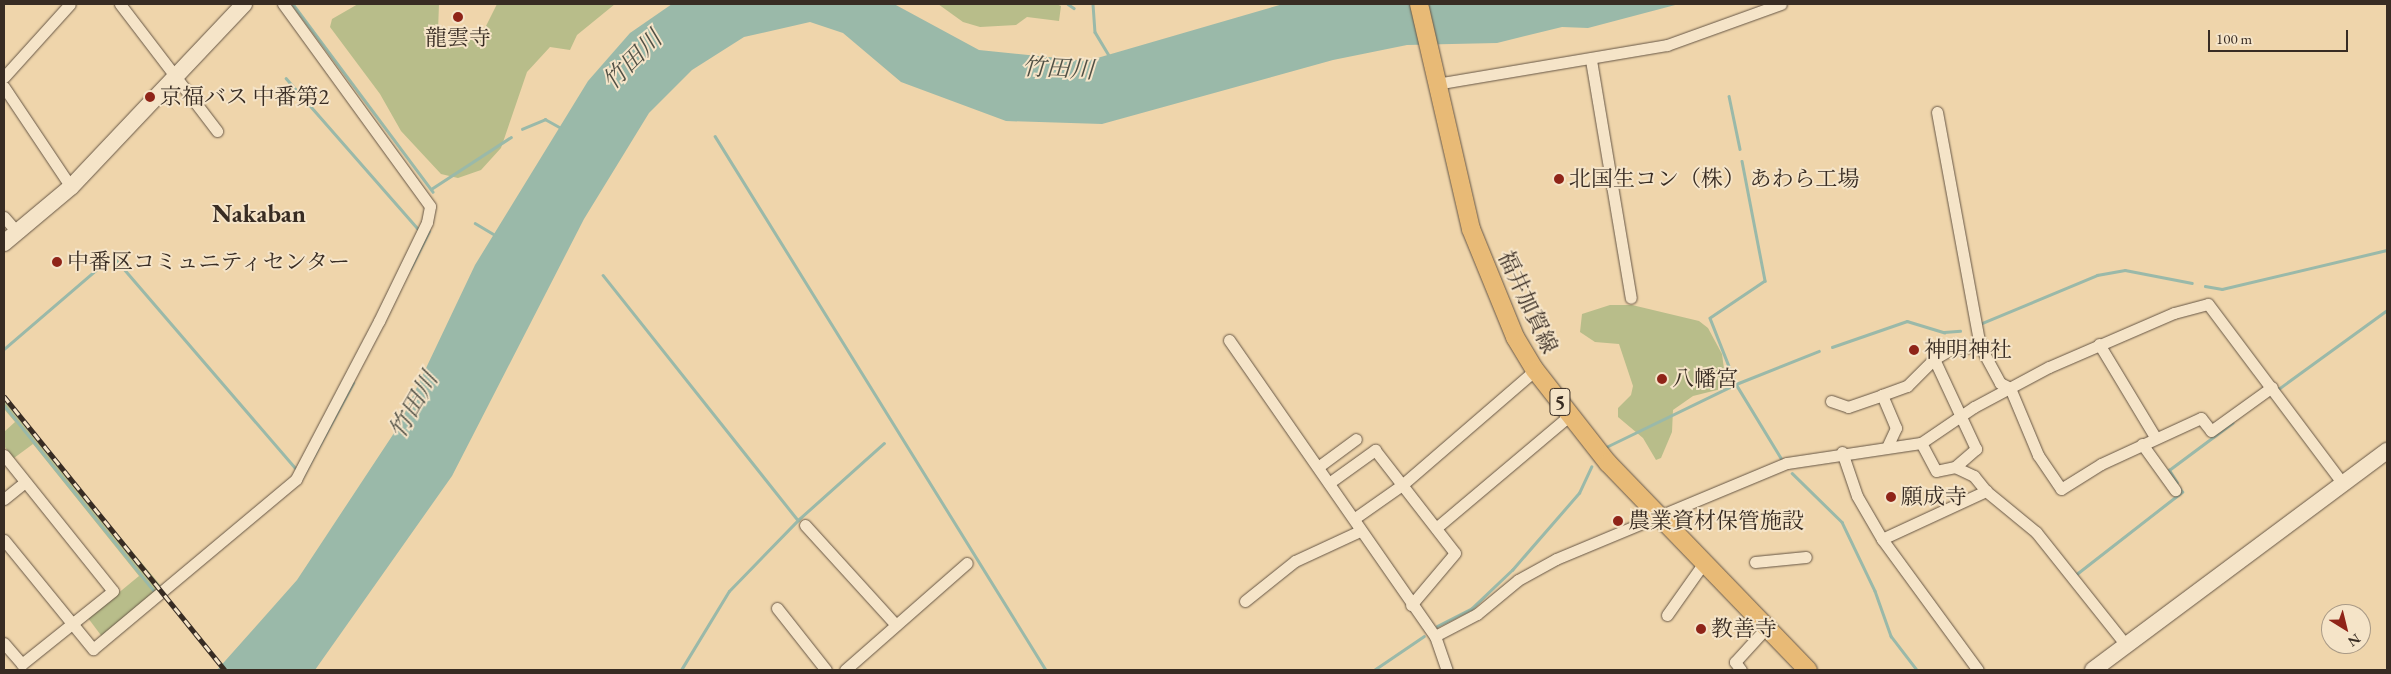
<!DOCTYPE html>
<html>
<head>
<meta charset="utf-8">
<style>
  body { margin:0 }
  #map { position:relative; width:2391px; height:674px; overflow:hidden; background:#efd5ab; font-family:"EB Garamond","Noto Serif JP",serif }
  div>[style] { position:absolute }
  .green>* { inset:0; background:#b8bd8a }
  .water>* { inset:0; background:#9ab9a9 }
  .stream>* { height:2.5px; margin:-1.25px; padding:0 1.25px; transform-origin:1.25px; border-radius:1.25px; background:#9ab9a9 }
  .roads { filter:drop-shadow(0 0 1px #665645) drop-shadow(0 0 1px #665645) }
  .street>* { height:11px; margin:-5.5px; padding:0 5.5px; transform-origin:5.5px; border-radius:5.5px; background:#f5e4c8 }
  .secondary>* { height:16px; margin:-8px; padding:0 8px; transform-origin:8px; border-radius:8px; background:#f5e4c8 }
  .primary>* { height:18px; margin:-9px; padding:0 9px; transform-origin:9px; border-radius:9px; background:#e8ba76 }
  .rail>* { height:4.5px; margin-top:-2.25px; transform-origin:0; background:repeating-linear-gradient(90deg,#f5e4c8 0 8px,#382c23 0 16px); box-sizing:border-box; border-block:1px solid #382c23 }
  .dots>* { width:14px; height:14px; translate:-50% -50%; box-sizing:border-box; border:2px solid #f5e4c8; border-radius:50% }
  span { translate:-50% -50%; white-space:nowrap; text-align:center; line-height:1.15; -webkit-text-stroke:4px #f5e4c8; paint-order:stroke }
  .shield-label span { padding:1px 4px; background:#f5e4c8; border:1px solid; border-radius:4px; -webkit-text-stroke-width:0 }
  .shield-label { font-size:21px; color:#382c23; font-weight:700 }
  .poi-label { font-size:22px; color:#382c23 }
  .left { translate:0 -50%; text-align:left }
  .street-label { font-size:22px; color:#382c23 }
  .water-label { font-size:24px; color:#504f44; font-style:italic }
  .quarter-label { font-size:25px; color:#382c23; font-weight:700 }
  .frame { position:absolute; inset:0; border:5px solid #382c23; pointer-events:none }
  .north { position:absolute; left:2321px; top:604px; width:50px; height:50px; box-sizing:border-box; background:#f5e4c8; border:1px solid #a99a86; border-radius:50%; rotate:144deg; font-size:14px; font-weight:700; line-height:20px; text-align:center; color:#382c23 }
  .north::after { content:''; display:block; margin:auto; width:18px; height:22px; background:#8f2418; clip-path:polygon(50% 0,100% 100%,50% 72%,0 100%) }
  .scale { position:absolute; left:2208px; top:30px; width:140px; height:22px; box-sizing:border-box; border:2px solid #382c23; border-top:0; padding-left:6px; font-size:15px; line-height:18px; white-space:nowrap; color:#382c23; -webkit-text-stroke:4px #f5e4c8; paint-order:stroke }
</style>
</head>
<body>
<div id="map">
  <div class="green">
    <div style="clip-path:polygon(358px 4px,439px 4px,438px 31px,451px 46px,464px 45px,486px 26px,497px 4px,615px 4px,577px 35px,570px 50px,550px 47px,527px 72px,501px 148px,481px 170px,458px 178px,441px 174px,401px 131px,380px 94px,330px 27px,332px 19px)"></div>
    <div style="clip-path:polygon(938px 4px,1056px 4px,1061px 6px,1059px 21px,1027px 17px,1016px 25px,980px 27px,963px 22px)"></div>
    <div style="clip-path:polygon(1610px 305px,1632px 305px,1699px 321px,1708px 328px,1722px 354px,1724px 369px,1732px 375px,1729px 387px,1693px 396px,1673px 410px,1672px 432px,1661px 458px,1656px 460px,1643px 438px,1618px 417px,1618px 408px,1631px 395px,1633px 386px,1619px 344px,1595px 342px,1580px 332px,1582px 314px)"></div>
    <div style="clip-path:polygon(4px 398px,162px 587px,103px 638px,88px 618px,139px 576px,33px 444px,14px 458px,4px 446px,4px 432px,15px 422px,4px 409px)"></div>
  </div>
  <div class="water">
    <div style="clip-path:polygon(672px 4px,894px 4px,979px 50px,1087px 61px,1283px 4px,1679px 4px,1588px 28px,1562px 27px,1497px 43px,1407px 45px,1333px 60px,1102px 124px,1006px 121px,901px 82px,843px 33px,810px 22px,744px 37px,692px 70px,649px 113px,584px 219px,452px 476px,315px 670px,217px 670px,297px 580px,398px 427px,475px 265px,588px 81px,630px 33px)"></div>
  </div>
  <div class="stream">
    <div style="left:293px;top:4px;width:234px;rotate:53.3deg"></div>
    <div style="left:1068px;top:4px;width:7px;rotate:34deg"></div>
    <div style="left:1093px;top:4px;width:28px;rotate:86deg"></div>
    <div style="left:1095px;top:32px;width:29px;rotate:59deg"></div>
    <div style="left:1099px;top:4px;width:23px"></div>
    <div style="left:286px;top:78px;width:201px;rotate:48.8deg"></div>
    <div style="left:1729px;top:96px;width:54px;rotate:78.3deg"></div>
    <div style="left:522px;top:129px;width:25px;rotate:-23deg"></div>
    <div style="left:545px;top:119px;width:18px;rotate:29deg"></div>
    <div style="left:715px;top:136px;width:628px;rotate:58.21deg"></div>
    <div style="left:1742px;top:161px;width:122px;rotate:79.1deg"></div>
    <div style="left:1765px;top:281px;width:66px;rotate:146.1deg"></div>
    <div style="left:1710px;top:318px;width:71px;rotate:68.5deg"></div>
    <div style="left:1736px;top:384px;width:87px;rotate:58.7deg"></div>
    <div style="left:431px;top:189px;width:95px;rotate:-33deg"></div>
    <div style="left:475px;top:223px;width:23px;rotate:31deg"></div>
    <div style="left:113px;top:256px;width:281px;rotate:49.3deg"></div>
    <div style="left:410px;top:269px;width:42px;rotate:-63.4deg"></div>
    <div style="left:603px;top:275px;width:313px;rotate:51.5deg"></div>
    <div style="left:2205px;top:286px;width:17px;rotate:10deg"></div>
    <div style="left:2222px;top:289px;width:170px;rotate:-13.3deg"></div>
    <div style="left:1980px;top:324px;width:127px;rotate:-22.7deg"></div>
    <div style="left:2097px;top:275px;width:28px;rotate:-10deg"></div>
    <div style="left:2125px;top:270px;width:68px;rotate:11deg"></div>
    <div style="left:1832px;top:347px;width:79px;rotate:-19.1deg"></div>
    <div style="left:1907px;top:321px;width:39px;rotate:17deg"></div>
    <div style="left:1944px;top:332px;width:16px;rotate:-4deg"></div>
    <div style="left:4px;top:349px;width:132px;rotate:-40.7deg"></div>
    <div style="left:2277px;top:390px;width:136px;rotate:-36deg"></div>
    <div style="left:4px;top:405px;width:240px;rotate:51.1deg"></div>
    <div style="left:1604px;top:448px;width:147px;rotate:-25.9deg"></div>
    <div style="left:1736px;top:384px;width:89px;rotate:-21.7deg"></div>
    <div style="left:1792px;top:473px;width:70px;rotate:44.4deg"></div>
    <div style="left:1842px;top:522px;width:76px;rotate:64.4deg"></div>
    <div style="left:1875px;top:591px;width:48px;rotate:70.4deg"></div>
    <div style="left:1891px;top:636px;width:43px;rotate:52.6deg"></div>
    <div style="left:302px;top:477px;width:107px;rotate:-61.5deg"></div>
    <div style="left:2177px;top:483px;width:15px;rotate:-122deg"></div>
    <div style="left:2169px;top:470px;width:79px;rotate:-36.7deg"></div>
    <div style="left:2074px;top:576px;width:137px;rotate:-37.9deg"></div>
    <div style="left:2182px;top:492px;width:5px;rotate:-127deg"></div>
    <div style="left:1437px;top:626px;width:38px;rotate:-27deg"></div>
    <div style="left:1471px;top:609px;width:57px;rotate:-43.6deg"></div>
    <div style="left:1512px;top:570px;width:102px;rotate:-49deg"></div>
    <div style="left:1579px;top:493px;width:29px;rotate:-65deg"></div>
    <div style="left:681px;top:670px;width:92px;rotate:-58.7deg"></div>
    <div style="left:729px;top:591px;width:99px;rotate:-45.8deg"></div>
    <div style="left:798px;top:520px;width:115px;rotate:-41.8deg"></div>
    <div style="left:1374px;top:670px;width:60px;rotate:-34.2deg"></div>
  </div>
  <div class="roads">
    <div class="street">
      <div style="left:120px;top:4px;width:160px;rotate:52.6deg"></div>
      <div style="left:1591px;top:60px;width:241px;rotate:80.5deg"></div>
      <div style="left:4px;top:77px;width:98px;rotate:-47.9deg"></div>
      <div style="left:1436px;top:84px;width:234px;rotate:-9.6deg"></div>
      <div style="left:1667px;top:45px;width:121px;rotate:-19.8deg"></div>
      <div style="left:4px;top:87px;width:120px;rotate:56.2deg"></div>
      <div style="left:1937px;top:112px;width:238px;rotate:79.6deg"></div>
      <div style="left:1980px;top:346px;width:42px;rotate:61.6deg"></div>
      <div style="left:2000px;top:383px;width:11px;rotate:27deg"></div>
      <div style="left:2010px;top:388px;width:73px;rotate:67.3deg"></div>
      <div style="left:2038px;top:455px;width:41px;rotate:55.9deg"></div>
      <div style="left:2061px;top:489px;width:47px;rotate:-32deg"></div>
      <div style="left:2101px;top:464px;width:110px;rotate:-24.7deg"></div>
      <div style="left:2201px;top:418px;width:16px;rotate:52deg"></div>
      <div style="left:2211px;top:431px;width:75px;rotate:-35.8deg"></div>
      <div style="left:4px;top:217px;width:20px;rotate:49deg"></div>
      <div style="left:1229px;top:340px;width:361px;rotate:55.2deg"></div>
      <div style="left:1435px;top:636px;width:36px;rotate:71deg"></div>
      <div style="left:2099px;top:344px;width:109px;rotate:58.9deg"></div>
      <div style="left:1831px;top:401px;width:18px;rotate:19deg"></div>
      <div style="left:1848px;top:407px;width:36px;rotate:-19deg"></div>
      <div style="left:2142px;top:444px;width:57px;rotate:54.3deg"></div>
      <div style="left:1888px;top:445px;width:19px;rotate:-65deg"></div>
      <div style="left:1896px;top:428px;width:36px;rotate:-113deg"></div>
      <div style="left:1882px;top:395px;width:27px;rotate:-20deg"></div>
      <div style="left:1907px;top:386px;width:38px;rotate:-45deg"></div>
      <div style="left:1842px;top:452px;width:46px;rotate:71.2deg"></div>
      <div style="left:1857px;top:496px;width:50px;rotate:59.8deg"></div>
      <div style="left:1882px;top:539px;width:162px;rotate:53.8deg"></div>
      <div style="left:4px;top:455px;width:174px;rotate:51.3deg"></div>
      <div style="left:113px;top:591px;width:117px;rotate:141.3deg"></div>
      <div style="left:22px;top:664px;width:28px;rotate:-131deg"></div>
      <div style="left:1318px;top:467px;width:47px;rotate:-36.4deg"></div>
      <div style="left:1955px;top:467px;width:28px;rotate:-41deg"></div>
      <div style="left:1976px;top:449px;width:99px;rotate:-115deg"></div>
      <div style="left:1934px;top:359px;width:20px;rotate:-30deg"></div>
      <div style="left:1951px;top:349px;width:29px;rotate:-6deg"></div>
      <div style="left:1329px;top:483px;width:57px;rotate:-35.7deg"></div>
      <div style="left:1375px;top:450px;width:130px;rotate:52.2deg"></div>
      <div style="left:1455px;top:553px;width:68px;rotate:130.2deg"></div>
      <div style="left:1986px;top:491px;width:65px;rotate:39.4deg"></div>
      <div style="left:2036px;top:532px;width:144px;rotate:51.5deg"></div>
      <div style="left:4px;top:499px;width:27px;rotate:-39deg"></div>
      <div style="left:1355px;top:518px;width:57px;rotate:-35.1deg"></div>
      <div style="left:1402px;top:485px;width:176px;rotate:-40.8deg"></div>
      <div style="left:805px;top:525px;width:135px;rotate:47.7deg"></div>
      <div style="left:1436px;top:528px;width:175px;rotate:-40.1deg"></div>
      <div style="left:1882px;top:539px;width:115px;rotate:-24.8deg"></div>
      <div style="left:1986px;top:491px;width:19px;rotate:-129deg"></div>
      <div style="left:1974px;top:476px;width:21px;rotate:-155deg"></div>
      <div style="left:1955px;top:467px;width:19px;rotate:168deg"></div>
      <div style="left:1936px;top:471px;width:32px;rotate:-118deg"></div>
      <div style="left:4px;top:540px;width:141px;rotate:50.8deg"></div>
      <div style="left:93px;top:649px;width:265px;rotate:-39.9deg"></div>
      <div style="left:296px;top:479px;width:178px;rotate:-62.3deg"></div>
      <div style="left:379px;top:321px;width:110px;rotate:-64.1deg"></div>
      <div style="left:427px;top:222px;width:16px;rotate:-79deg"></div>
      <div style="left:430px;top:206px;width:250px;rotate:-126deg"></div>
      <div style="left:1755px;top:562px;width:51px;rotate:-5.6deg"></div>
      <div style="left:1245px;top:601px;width:64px;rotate:-38.7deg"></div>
      <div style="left:1295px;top:561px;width:72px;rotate:-24.8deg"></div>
      <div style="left:777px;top:608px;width:79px;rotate:51.7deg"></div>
      <div style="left:1667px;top:615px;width:62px;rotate:-54.8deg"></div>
      <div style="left:1435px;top:636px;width:47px;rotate:-27.6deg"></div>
      <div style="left:1477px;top:614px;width:53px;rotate:-39.7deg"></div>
      <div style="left:1518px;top:580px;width:43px;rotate:-28.9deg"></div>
      <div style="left:1556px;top:559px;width:250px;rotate:-22.6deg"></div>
      <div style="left:1787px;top:463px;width:135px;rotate:-8.5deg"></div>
      <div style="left:1921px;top:443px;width:64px;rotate:-34.2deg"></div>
      <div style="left:1974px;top:407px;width:85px;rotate:-28.1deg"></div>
      <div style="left:2049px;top:367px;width:136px;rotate:-23.4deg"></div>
      <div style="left:2174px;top:313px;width:35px;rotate:-15deg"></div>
      <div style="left:2208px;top:304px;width:225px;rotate:53.1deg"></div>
      <div style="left:845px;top:670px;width:162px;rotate:-41.3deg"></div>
      <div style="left:1741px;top:670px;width:10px;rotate:-127deg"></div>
      <div style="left:1735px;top:662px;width:46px;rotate:-47.6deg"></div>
    </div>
    <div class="secondary">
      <div style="left:4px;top:243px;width:87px;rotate:-39.9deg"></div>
      <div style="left:71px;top:187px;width:252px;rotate:-46.6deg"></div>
      <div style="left:2093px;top:670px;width:367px;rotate:-36.7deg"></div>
    </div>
    <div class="primary">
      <div style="left:1419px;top:4px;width:231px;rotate:77deg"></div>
      <div style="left:1471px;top:229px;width:117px;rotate:67.8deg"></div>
      <div style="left:1515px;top:337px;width:39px;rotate:59deg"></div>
      <div style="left:1535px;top:370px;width:118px;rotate:51.9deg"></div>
      <div style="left:1608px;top:463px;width:288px;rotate:46deg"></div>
    </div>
  </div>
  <div class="rail">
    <div style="left:4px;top:396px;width:352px;rotate:51.1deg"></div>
  </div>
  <div class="dots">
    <div style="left:458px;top:17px;background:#8f2418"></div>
    <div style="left:150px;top:97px;background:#8f2418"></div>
    <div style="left:1559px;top:179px;background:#8f2418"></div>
    <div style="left:57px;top:262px;background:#8f2418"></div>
    <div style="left:1914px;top:350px;background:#8f2418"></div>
    <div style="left:1662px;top:379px;background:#8f2418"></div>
    <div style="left:1891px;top:497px;background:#8f2418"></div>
    <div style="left:1618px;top:521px;background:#8f2418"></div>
    <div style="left:1701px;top:629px;background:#8f2418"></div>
  </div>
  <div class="shield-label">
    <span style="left:1560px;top:402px">5</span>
  </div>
  <div class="poi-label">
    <span style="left:458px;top:38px">龍雲寺</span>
    <span class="left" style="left:160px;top:97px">京福バス 中番第2</span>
    <span class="left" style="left:1569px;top:179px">北国生コン（株） あわら工場</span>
    <span class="left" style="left:67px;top:262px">中番区コミュニティセンター</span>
    <span class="left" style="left:1924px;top:350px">神明神社</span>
    <span class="left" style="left:1672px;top:379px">八幡宮</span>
    <span class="left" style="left:1901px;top:497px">願成寺</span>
    <span class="left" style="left:1628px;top:521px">農業資材保管施設</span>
    <span class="left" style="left:1711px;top:629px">教善寺</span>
  </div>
  <div class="street-label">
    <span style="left:1528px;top:302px;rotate:65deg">福井加賀線</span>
  </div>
  <div class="water-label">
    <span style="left:632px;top:60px;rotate:-45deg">竹田川</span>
    <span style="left:1058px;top:68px;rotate:3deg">竹田川</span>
    <span style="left:413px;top:405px;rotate:-60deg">竹田川</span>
  </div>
  <div class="quarter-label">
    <span style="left:259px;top:213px">Nakaban</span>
  </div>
  <div class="frame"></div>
  <div class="north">N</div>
  <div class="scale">100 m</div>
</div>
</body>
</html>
